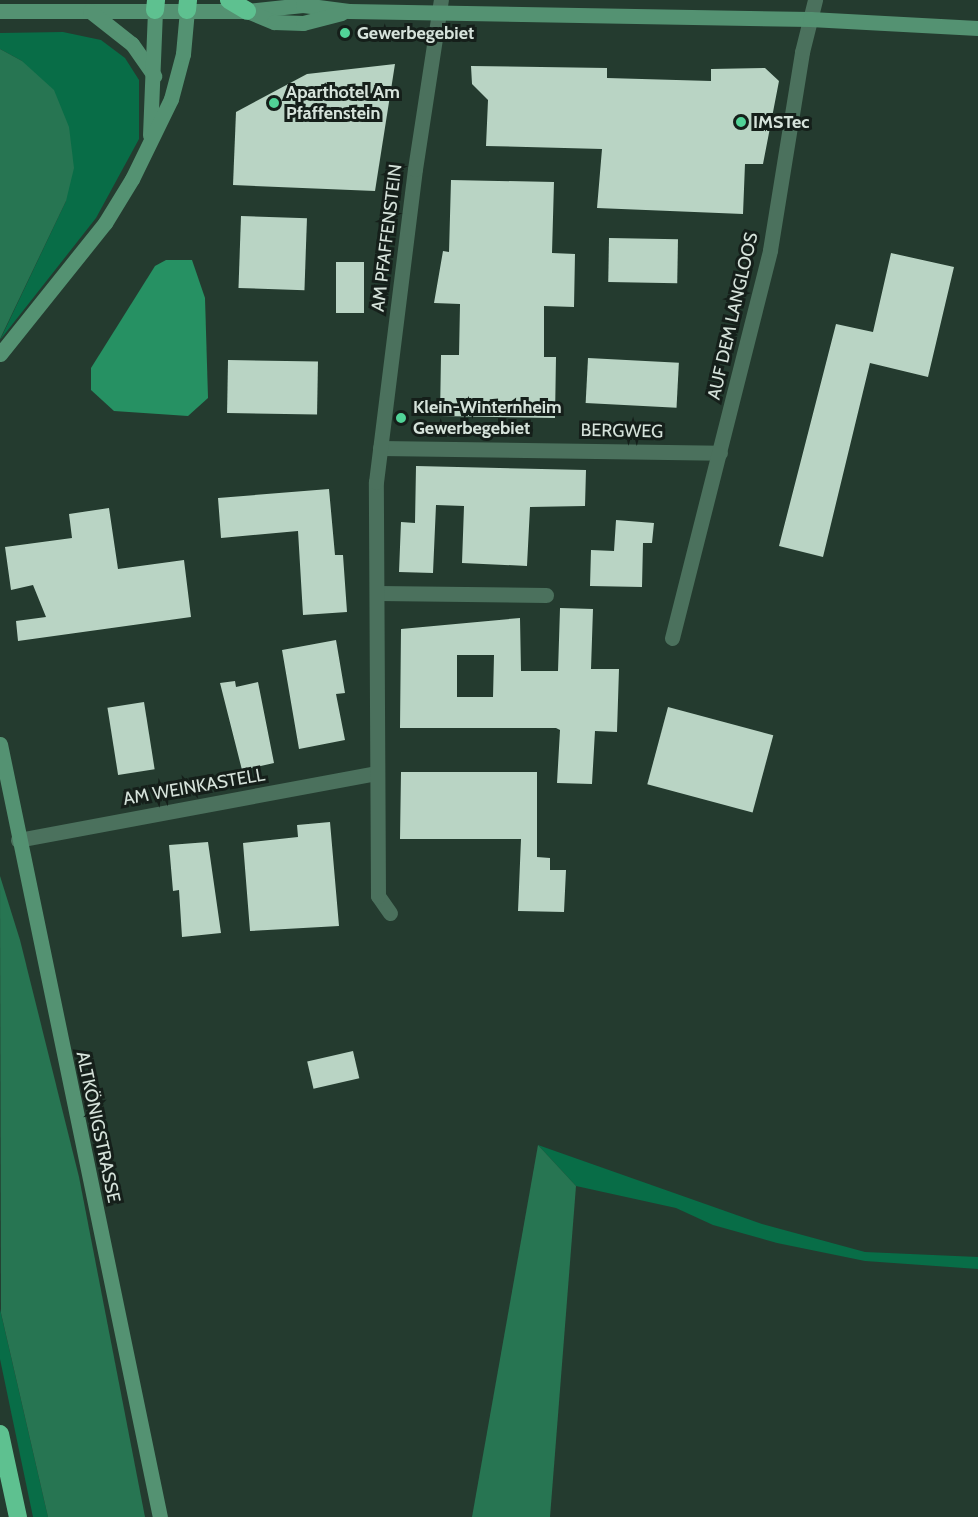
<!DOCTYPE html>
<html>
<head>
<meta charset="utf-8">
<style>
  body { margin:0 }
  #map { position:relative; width:978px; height:1517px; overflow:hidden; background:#243b2f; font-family:Cabin,sans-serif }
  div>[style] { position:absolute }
  .green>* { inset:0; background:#086d47 }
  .forest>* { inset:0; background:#277552 }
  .water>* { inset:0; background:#269163 }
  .building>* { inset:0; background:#b9d4c4; transform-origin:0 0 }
  .street>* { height:15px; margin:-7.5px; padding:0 7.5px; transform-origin:7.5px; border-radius:7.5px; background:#4b715d }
  .secondary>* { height:15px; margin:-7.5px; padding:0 7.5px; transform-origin:7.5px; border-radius:7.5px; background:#549272 }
  .highway>* { height:18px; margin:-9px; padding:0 9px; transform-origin:9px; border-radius:9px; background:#5ec190 }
  .dots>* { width:16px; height:16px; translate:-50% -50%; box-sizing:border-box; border:3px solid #151f1a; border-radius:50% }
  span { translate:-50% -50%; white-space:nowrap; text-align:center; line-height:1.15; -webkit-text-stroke:6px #151f1a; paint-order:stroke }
  .poi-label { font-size:18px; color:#d6e3db; font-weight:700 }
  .left { translate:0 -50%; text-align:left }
  .street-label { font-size:18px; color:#d6e3db }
</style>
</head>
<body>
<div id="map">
  <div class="green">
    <div style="clip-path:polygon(63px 32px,101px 40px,125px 58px,139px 80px,139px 139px,96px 218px,0 340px,66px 201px,22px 61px,0 49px,0 33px)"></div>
    <div style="clip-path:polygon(538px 1145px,762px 1224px,865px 1252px,978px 1257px,978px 1269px,865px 1261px,777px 1243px,713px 1225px,676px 1208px,576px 1186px)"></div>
    <div style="clip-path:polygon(0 1309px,48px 1517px,33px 1517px,0 1359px)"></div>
  </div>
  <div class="forest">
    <div style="clip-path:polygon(0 49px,22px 61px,54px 90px,69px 127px,74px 168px,66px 201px,0 339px)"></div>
    <div style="clip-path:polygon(0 876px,20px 940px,79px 1177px,145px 1517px,48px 1517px,1px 1313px)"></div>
    <div style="clip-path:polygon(538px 1145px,576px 1186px,550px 1517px,472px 1517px)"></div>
  </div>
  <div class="water">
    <div style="clip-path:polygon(166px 260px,192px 260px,205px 298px,208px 398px,188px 416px,114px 411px,91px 390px,91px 368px,155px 266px)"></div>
  </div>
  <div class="building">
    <div style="clip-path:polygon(395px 64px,375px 191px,233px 185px,236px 112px,307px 74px)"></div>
    <div style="clip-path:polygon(471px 66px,607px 68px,607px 78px,711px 81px,711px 69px,765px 68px,779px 81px,763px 164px,745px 164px,743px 214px,597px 208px,602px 149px,486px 146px,488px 100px,472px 84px)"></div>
    <div style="clip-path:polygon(451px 180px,554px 182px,552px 253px,575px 254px,574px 307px,544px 306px,544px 357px,556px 357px,555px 418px,440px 416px,441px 355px,459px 355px,460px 304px,434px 303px,443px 251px,449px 252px)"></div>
    <div style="left:241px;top:216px;width:66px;height:72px;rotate:2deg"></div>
    <div style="left:609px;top:238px;width:69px;height:44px;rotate:1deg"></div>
    <div style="clip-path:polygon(891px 253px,954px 267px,928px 377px,870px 363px,823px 557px,779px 546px,836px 324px,873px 332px)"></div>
    <div style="left:336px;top:262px;width:28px;height:51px"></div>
    <div style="left:588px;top:358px;width:91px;height:45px;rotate:3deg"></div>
    <div style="left:228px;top:360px;width:90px;height:53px;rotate:1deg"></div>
    <div style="clip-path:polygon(416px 466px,586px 470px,585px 506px,530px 507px,527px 566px,462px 563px,464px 506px,436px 505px,433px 573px,399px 572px,401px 522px,415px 523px)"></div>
    <div style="clip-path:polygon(329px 489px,335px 555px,343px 555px,347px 612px,303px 615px,298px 531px,221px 538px,218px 498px)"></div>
    <div style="clip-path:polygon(109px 508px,118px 569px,184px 560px,191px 617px,18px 641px,16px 621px,46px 617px,33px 585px,11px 590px,5px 547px,72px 538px,69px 514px)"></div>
    <div style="clip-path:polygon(616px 520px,654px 523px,652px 543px,643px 543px,642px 587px,590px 586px,591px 550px,614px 551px)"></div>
    <div style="clip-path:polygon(evenodd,560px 608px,593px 609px,591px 669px,619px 669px,617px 732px,595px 731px,592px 784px,557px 783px,560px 730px,556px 728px,400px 728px,401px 629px,520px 618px,521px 671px,558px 671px,560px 608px,457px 655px,494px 655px,493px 697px,457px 697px,457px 655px)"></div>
    <div style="clip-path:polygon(336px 640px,345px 693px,336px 694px,345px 740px,299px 749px,282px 650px)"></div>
    <div style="clip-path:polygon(235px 681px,236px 687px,258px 682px,274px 763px,242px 770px,220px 683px)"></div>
    <div style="left:144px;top:702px;width:68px;height:37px;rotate:81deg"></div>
    <div style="left:668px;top:707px;width:109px;height:80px;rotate:15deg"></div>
    <div style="clip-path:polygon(401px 772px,537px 772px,537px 857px,550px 858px,550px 870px,566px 870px,564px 912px,518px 911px,521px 839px,400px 839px)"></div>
    <div style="clip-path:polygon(330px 822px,339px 926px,250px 931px,243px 843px,298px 837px,297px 825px)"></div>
    <div style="clip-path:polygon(208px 842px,221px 933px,182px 937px,179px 890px,173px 891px,169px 845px)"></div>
    <div style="left:353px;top:1051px;width:28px;height:47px;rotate:77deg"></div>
  </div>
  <div class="street">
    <div style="left:380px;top:448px;width:340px;rotate:0.8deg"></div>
    <div style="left:378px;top:593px;width:168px;rotate:0.7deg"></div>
    <div style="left:672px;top:638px;width:400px;rotate:-75.8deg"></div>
    <div style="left:770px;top:250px;width:201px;rotate:-80.8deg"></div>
    <div style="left:802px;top:52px;width:54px;rotate:-76deg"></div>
    <div style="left:18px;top:840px;width:364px;rotate:-10.6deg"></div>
    <div style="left:390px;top:913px;width:21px;rotate:-125deg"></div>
    <div style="left:378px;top:896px;width:414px;rotate:-90.3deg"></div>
    <div style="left:376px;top:482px;width:315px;rotate:-82.9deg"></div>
    <div style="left:415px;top:169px;width:171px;rotate:-81.3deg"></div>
  </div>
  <div class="secondary">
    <div style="left:0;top:11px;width:247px"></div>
    <div style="left:247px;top:11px;width:56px;rotate:-6.1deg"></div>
    <div style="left:303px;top:5px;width:46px;rotate:7.4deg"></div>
    <div style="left:349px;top:11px;width:461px;rotate:1deg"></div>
    <div style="left:810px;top:19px;width:168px;rotate:3.1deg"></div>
    <div style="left:90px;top:11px;width:53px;rotate:38.2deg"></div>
    <div style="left:132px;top:44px;width:39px;rotate:55deg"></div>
    <div style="left:250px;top:12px;width:26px;rotate:23deg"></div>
    <div style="left:274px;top:22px;width:29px;rotate:2deg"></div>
    <div style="left:303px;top:23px;width:40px;rotate:-14.4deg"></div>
    <div style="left:150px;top:135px;width:125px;rotate:-87.7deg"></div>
    <div style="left:0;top:354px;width:168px;rotate:-51.3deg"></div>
    <div style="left:105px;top:223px;width:52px;rotate:-58.5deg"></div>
    <div style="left:132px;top:179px;width:89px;rotate:-64deg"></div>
    <div style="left:171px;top:99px;width:47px;rotate:-75.1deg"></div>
    <div style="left:183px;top:54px;width:44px;rotate:-84.8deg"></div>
    <div style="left:0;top:744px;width:789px;rotate:78.31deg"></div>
  </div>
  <div class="highway">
    <div style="left:229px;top:0;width:21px;rotate:31deg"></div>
    <div style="left:155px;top:10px;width:10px;rotate:-84deg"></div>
    <div style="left:187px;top:10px;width:10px;rotate:-84deg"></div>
    <div style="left:0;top:1434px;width:85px;rotate:77.8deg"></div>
  </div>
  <div class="dots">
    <div style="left:345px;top:33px;background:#51d397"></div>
    <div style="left:274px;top:103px;background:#51d397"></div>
    <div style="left:741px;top:122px;background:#51d397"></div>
    <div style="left:401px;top:418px;background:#51d397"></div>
  </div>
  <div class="poi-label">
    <span class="left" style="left:357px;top:33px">Gewerbegebiet</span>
    <span class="left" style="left:286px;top:103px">Aparthotel Am<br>Pfaffenstein</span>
    <span class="left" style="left:753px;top:122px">IMSTec</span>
    <span class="left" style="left:413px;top:418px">Klein-Winternheim<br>Gewerbegebiet</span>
  </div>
  <div class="street-label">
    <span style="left:387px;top:238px;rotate:-83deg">AM PFAFFENSTEIN</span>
    <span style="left:733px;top:316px;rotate:-77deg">AUF DEM LANGLOOS</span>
    <span style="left:622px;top:431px;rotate:1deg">BERGWEG</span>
    <span style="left:194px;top:787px;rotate:-10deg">AM WEINKASTELL</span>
    <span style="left:98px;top:1127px;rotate:78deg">ALTKÖNIGSTRASSE</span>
  </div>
</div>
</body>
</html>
